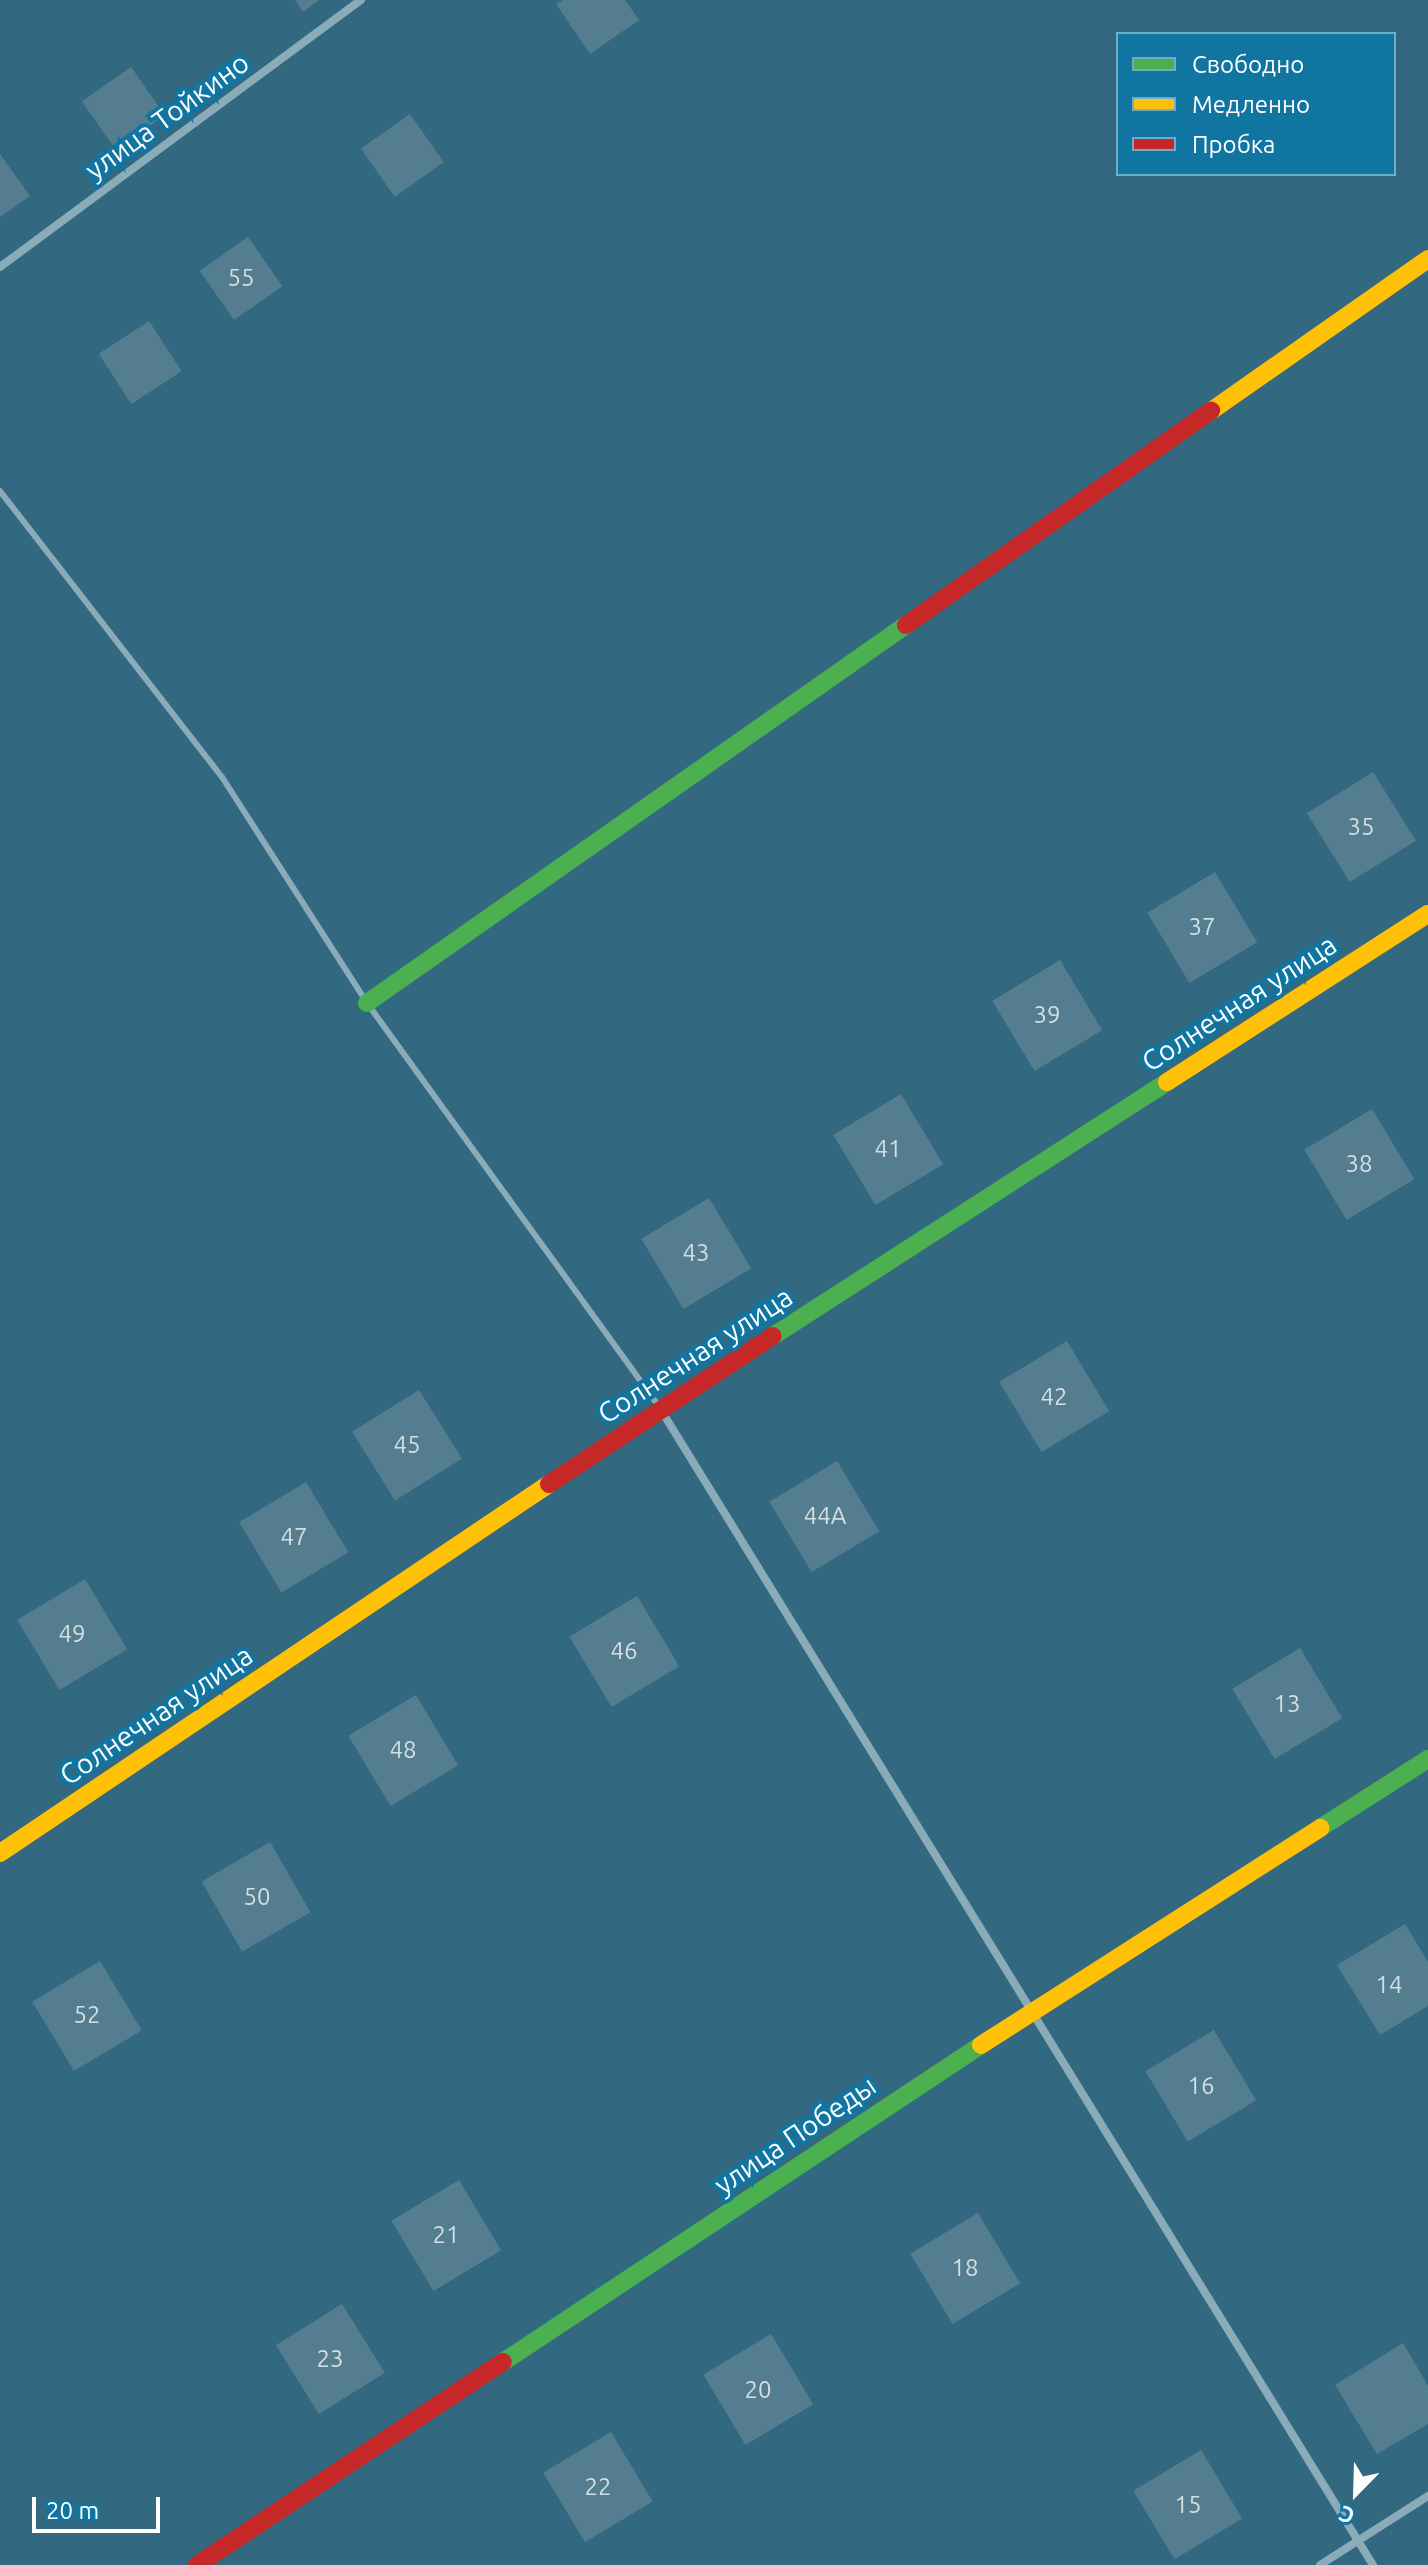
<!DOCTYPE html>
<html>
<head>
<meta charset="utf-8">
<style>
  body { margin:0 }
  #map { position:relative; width:1428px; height:2565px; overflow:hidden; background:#326880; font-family:Ubuntu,sans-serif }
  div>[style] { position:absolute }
  .building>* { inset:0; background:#547e90; transform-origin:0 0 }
  .lane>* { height:6px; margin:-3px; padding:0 3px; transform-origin:3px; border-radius:3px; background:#8aabb8 }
  .street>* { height:8px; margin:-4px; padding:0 4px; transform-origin:4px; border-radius:4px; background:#8aabb8 }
  .fast>* { height:18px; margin:-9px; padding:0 9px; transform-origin:9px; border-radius:9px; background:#4caf50 }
  .slow>* { height:18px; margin:-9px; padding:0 9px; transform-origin:9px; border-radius:9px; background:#ffc107 }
  .jam>* { height:18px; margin:-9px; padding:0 9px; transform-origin:9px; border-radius:9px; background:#c62828 }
  span { translate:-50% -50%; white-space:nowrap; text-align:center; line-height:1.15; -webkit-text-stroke:8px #1175a1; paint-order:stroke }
  .number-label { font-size:24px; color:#d4dfe3 }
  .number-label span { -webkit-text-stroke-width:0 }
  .street-label { font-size:28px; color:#fff }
  .legend { position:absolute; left:1116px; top:32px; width:280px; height:144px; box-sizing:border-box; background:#1175a1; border:2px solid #70acc7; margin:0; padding:10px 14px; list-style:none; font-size:24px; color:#fff }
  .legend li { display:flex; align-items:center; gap:16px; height:40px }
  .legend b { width:40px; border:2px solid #70acc7 }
  .north { position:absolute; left:1316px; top:2453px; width:80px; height:80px; -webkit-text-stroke:6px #1175a1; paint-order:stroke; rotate:203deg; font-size:22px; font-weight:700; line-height:32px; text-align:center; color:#fff }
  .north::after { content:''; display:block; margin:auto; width:28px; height:36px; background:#fff; clip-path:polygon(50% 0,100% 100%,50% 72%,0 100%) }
  .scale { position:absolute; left:32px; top:2497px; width:128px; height:36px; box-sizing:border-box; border:4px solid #fff; border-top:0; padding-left:10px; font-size:24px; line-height:28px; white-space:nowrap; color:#fff; -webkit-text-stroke:6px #1175a1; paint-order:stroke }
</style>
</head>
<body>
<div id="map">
  <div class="building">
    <div style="clip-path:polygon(295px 0,319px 0,303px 12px)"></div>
    <div style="clip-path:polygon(563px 0,625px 0,639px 20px,590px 54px,556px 4px)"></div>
    <div style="left:131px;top:67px;width:59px;height:60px;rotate:55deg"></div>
    <div style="left:410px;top:114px;width:59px;height:60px;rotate:55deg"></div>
    <div style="clip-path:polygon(0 154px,30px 196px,0 217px)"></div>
    <div style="left:248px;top:237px;width:60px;height:59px;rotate:55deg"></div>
    <div style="left:149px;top:321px;width:60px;height:60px;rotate:57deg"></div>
    <div style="left:1373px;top:772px;width:81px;height:78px;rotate:58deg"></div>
    <div style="left:1215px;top:872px;width:82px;height:79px;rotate:59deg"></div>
    <div style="left:1060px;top:960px;width:82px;height:79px;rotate:59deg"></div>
    <div style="left:901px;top:1094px;width:82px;height:79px;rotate:59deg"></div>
    <div style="left:1372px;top:1109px;width:82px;height:79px;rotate:59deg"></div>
    <div style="left:709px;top:1198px;width:82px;height:79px;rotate:59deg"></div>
    <div style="left:1067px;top:1341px;width:82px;height:79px;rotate:59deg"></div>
    <div style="left:419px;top:1390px;width:81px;height:79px;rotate:58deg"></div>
    <div style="left:837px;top:1461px;width:82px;height:79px;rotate:59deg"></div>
    <div style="left:306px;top:1482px;width:82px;height:78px;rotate:59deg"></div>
    <div style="left:85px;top:1579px;width:82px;height:79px;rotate:59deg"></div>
    <div style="left:637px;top:1596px;width:82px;height:79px;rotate:59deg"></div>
    <div style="left:1300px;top:1648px;width:82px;height:79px;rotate:59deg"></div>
    <div style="left:416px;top:1695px;width:82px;height:79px;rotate:59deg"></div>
    <div style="left:270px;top:1842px;width:81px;height:79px;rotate:60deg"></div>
    <div style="clip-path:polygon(1405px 1924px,1428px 1962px,1428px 2006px,1380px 2035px,1337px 1965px)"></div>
    <div style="left:100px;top:1961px;width:81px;height:79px;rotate:59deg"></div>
    <div style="left:1214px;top:2030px;width:82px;height:80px;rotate:59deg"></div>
    <div style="left:459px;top:2180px;width:82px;height:79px;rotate:59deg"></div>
    <div style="left:978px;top:2213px;width:82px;height:79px;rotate:59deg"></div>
    <div style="left:342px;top:2304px;width:81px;height:78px;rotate:58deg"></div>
    <div style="left:771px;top:2334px;width:82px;height:79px;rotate:59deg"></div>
    <div style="clip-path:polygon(1403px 2343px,1428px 2386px,1428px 2424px,1377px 2454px,1335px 2385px)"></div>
    <div style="left:611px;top:2432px;width:81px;height:79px;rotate:59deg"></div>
    <div style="left:1201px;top:2450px;width:80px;height:79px;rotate:59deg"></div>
  </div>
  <div class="lane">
    <div style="left:0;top:491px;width:362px;rotate:52.2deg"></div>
    <div style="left:222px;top:777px;width:269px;rotate:57.3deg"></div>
    <div style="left:367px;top:1003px;width:498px;rotate:54.1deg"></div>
  </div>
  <div class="street">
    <div style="left:0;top:267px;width:449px;rotate:-36.5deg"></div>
    <div style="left:661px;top:1410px;width:1357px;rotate:58.35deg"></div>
    <div style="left:1320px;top:2565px;width:128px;rotate:-32.6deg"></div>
  </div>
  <div class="fast">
    <div style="left:367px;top:1003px;width:658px;rotate:-35.04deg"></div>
    <div style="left:773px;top:1336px;width:469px;rotate:-32.8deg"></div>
    <div style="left:1320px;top:1828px;width:128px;rotate:-32.6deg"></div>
    <div style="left:503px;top:2362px;width:574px;rotate:-33.55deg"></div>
  </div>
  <div class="slow">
    <div style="left:1211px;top:411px;width:265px;rotate:-35deg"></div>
    <div style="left:1167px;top:1082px;width:310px;rotate:-32.8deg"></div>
    <div style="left:0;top:1853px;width:661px;rotate:-33.91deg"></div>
    <div style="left:981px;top:2045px;width:403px;rotate:-32.6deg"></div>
  </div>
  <div class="jam">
    <div style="left:906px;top:625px;width:373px;rotate:-35.1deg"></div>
    <div style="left:549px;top:1484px;width:268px;rotate:-33.5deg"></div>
    <div style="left:197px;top:2565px;width:367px;rotate:-33.6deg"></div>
  </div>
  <div class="number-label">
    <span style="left:241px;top:278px">55</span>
    <span style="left:1361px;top:827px">35</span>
    <span style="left:1202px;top:927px">37</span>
    <span style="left:1047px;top:1015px">39</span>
    <span style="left:888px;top:1149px">41</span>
    <span style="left:1359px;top:1164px">38</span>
    <span style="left:696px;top:1253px">43</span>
    <span style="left:1054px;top:1397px">42</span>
    <span style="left:407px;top:1445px">45</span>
    <span style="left:825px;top:1516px">44А</span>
    <span style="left:294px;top:1537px">47</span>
    <span style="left:72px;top:1634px">49</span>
    <span style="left:624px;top:1651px">46</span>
    <span style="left:1287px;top:1704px">13</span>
    <span style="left:403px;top:1750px">48</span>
    <span style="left:257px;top:1897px">50</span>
    <span style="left:1389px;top:1985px">14</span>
    <span style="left:87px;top:2015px">52</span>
    <span style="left:1201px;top:2086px">16</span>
    <span style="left:446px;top:2235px">21</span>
    <span style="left:965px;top:2268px">18</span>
    <span style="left:330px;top:2359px">23</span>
    <span style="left:758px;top:2390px">20</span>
    <span style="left:598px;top:2487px">22</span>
    <span style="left:1188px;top:2505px">15</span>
  </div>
  <div class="street-label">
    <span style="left:167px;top:116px;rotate:-36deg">улица Тойкино</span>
    <span style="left:1239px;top:1003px;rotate:-33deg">Солнечная улица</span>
    <span style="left:695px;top:1355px;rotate:-33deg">Солнечная улица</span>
    <span style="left:156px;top:1715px;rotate:-34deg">Солнечная улица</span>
    <span style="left:795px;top:2135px;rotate:-34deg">улица Победы</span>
  </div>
  <ul class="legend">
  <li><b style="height:10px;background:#4caf50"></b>Свободно</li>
  <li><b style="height:10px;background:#ffc107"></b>Медленно</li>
  <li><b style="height:10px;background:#c62828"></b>Пробка</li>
  </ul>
  <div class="north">С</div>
  <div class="scale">20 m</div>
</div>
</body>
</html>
